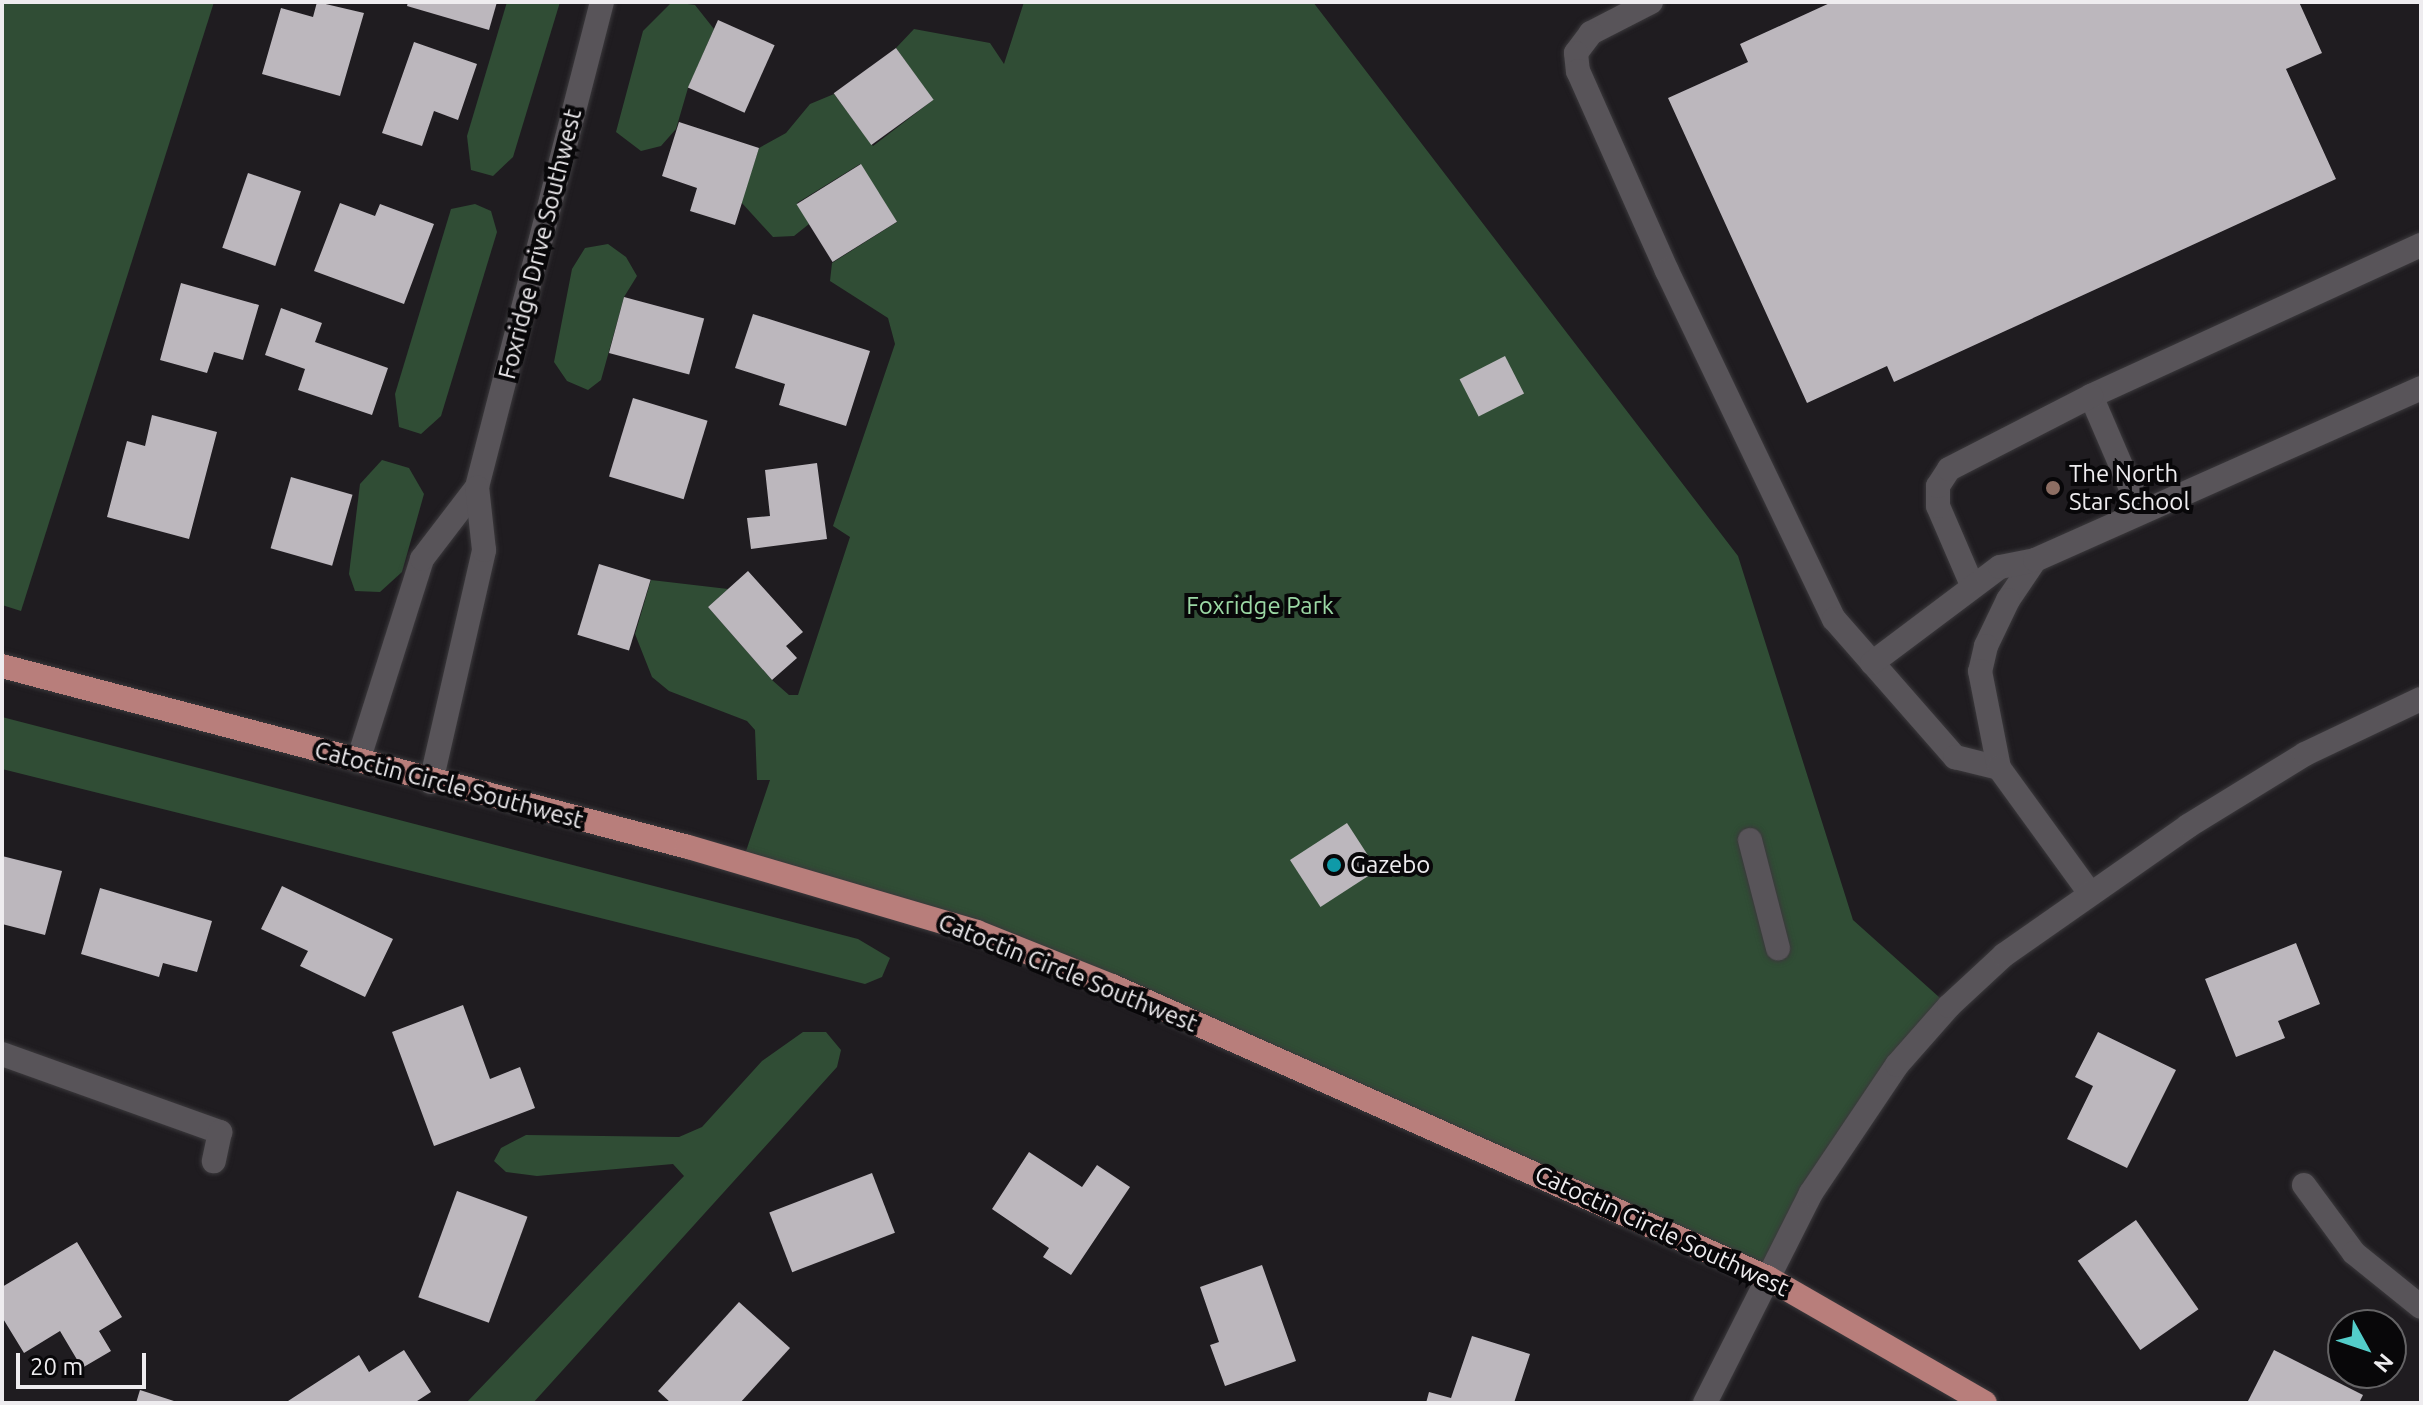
<!DOCTYPE html>
<html>
<head>
<meta charset="utf-8">
<style>
  body { margin:0 }
  #map { position:relative; width:2423px; height:1405px; overflow:hidden; background:#1f1c20; font-family:Ubuntu,sans-serif }
  div>[style] { position:absolute }
  .green>* { inset:0; background:#304d35 }
  .building>* { inset:0; background:#bcb7bd; transform-origin:0 0 }
  .roads { filter:drop-shadow(0 0 2px #3b393c) drop-shadow(0 0 2px #3b393c) }
  .minor>* { height:24px; margin:-12px; padding:0 12px; transform-origin:12px; border-radius:12px; background:#585459 }
  .major>* { height:24px; margin:-12px; padding:0 12px; transform-origin:12px; border-radius:12px; background:#b87e7b }
  .dots>* { width:22px; height:22px; translate:-50% -50%; box-sizing:border-box; border:4px solid #080709; border-radius:50% }
  span { translate:-50% -50%; white-space:nowrap; text-align:center; line-height:1.15; -webkit-text-stroke:8px #080709; paint-order:stroke }
  .street-label { font-size:24px; color:#eeecef }
  .poi-label { font-size:24px; color:#eeecef }
  .left { translate:0 -50%; text-align:left }
  .park-label { font-size:24px; color:#9cd9a5 }
  .frame { position:absolute; inset:0; border:4px solid #eeecef; pointer-events:none }
  .north { position:absolute; left:2327px; top:1309px; width:80px; height:80px; box-sizing:border-box; background:#080709; border:2px solid #646365; border-radius:50%; rotate:130deg; font-size:22px; font-weight:700; line-height:32px; text-align:center; color:#eeecef }
  .north::after { content:''; display:block; margin:auto; width:28px; height:36px; background:#53cdca; clip-path:polygon(50% 0,100% 100%,50% 72%,0 100%) }
  .scale { position:absolute; left:16px; top:1353px; width:130px; height:36px; box-sizing:border-box; border:4px solid #eeecef; border-top:0; padding-left:10px; font-size:24px; line-height:28px; white-space:nowrap; color:#eeecef; -webkit-text-stroke:6px #080709; paint-order:stroke }
</style>
</head>
<body>
<div id="map">
  <div class="green">
    <div style="clip-path:polygon(2px 2px,214px 2px,21px 611px,2px 605px)"></div>
    <div style="clip-path:polygon(507px 2px,560px 2px,513px 157px,493px 176px,471px 170px,467px 136px)"></div>
    <div style="clip-path:polygon(672px 2px,695px 5px,714px 29px,688px 88px,676px 129px,661px 146px,641px 151px,616px 132px,643px 31px)"></div>
    <div style="clip-path:polygon(1024px 2px,1313px 2px,1738px 556px,1853px 920px,1949px 1006px,1768px 1278px,977px 932px,742px 863px,770px 780px,757px 780px,755px 730px,747px 721px,669px 691px,652px 677px,635px 634px,651px 580px,728px 589px,708px 607px,772px 680px,789px 695px,798px 695px,850px 537px,833px 526px,895px 344px,888px 318px,830px 281px,832px 263px,897px 222px,860px 164px,797px 203px,809px 224px,794px 236px,773px 237px,741px 202px,759px 148px,786px 133px,810px 104px,834px 94px,873px 146px,933px 100px,896px 48px,914px 29px,990px 43px,1004px 64px)"></div>
    <div style="clip-path:polygon(475px 204px,491px 211px,497px 232px,441px 416px,421px 434px,399px 427px,395px 394px,451px 209px)"></div>
    <div style="clip-path:polygon(608px 244px,626px 257px,637px 276px,624px 297px,601px 380px,588px 390px,567px 381px,554px 362px,572px 269px,585px 248px)"></div>
    <div style="clip-path:polygon(382px 460px,409px 468px,424px 494px,402px 572px,380px 592px,355px 591px,349px 574px,360px 484px)"></div>
    <div style="clip-path:polygon(2px 717px,858px 939px,890px 958px,882px 977px,865px 984px,2px 769px)"></div>
    <div style="clip-path:polygon(803px 1032px,826px 1032px,841px 1050px,837px 1067px,533px 1403px,466px 1403px,684px 1176px,673px 1164px,537px 1176px,506px 1172px,494px 1161px,501px 1148px,526px 1135px,679px 1137px,702px 1127px,762px 1061px)"></div>
  </div>
  <div class="building">
    <div style="clip-path:polygon(317px 2px,364px 13px,340px 96px,262px 74px,281px 8px,313px 17px)"></div>
    <div style="clip-path:polygon(408px 2px,497px 2px,489px 30px,407px 6px)"></div>
    <div style="clip-path:polygon(1832px 2px,2299px 2px,2322px 53px,2286px 69px,2336px 179px,1894px 382px,1887px 366px,1807px 403px,1668px 98px,1748px 62px,1740px 44px)"></div>
    <div style="left:718px;top:20px;width:62px;height:74px;rotate:24deg"></div>
    <div style="clip-path:polygon(414px 42px,477px 64px,458px 120px,434px 111px,422px 146px,382px 133px)"></div>
    <div style="left:896px;top:48px;width:64px;height:77px;rotate:54deg"></div>
    <div style="clip-path:polygon(679px 122px,759px 148px,735px 225px,690px 211px,697px 188px,662px 176px)"></div>
    <div style="left:861px;top:164px;width:68px;height:76px;rotate:58deg"></div>
    <div style="left:248px;top:173px;width:56px;height:79px;rotate:19deg"></div>
    <div style="clip-path:polygon(340px 203px,375px 216px,380px 204px,434px 224px,404px 304px,314px 271px)"></div>
    <div style="clip-path:polygon(181px 283px,259px 305px,243px 360px,214px 352px,207px 373px,160px 360px)"></div>
    <div style="left:624px;top:297px;width:83px;height:58px;rotate:15deg"></div>
    <div style="clip-path:polygon(281px 308px,322px 323px,315px 342px,388px 368px,372px 415px,298px 390px,305px 369px,265px 355px)"></div>
    <div style="clip-path:polygon(753px 314px,870px 351px,846px 426px,779px 405px,785px 384px,735px 368px)"></div>
    <div style="left:1505px;top:356px;width:42px;height:51px;rotate:63deg"></div>
    <div style="left:633px;top:398px;width:78px;height:82px;rotate:17deg"></div>
    <div style="clip-path:polygon(152px 415px,217px 432px,189px 539px,107px 517px,127px 441px,145px 446px)"></div>
    <div style="clip-path:polygon(817px 463px,827px 539px,751px 549px,747px 518px,770px 516px,765px 470px)"></div>
    <div style="left:291px;top:477px;width:64px;height:74px;rotate:16deg"></div>
    <div style="left:599px;top:564px;width:54px;height:74px;rotate:17deg"></div>
    <div style="clip-path:polygon(748px 571px,803px 632px,786px 646px,797px 658px,772px 680px,708px 607px)"></div>
    <div style="left:1347px;top:823px;width:56px;height:68px;rotate:57deg"></div>
    <div style="clip-path:polygon(2px 856px,62px 871px,45px 935px,2px 924px)"></div>
    <div style="clip-path:polygon(282px 886px,393px 939px,365px 997px,300px 966px,308px 951px,261px 929px)"></div>
    <div style="clip-path:polygon(100px 888px,212px 921px,197px 972px,163px 963px,159px 977px,81px 954px)"></div>
    <div style="clip-path:polygon(2296px 943px,2320px 1004px,2278px 1021px,2285px 1038px,2236px 1057px,2205px 979px)"></div>
    <div style="clip-path:polygon(463px 1005px,490px 1079px,520px 1067px,535px 1108px,434px 1146px,392px 1032px)"></div>
    <div style="clip-path:polygon(2098px 1032px,2176px 1070px,2127px 1168px,2067px 1139px,2093px 1086px,2075px 1077px)"></div>
    <div style="clip-path:polygon(1029px 1152px,1082px 1187px,1097px 1165px,1130px 1187px,1071px 1275px,1043px 1257px,1049px 1248px,992px 1209px)"></div>
    <div style="left:872px;top:1173px;width:64px;height:110px;rotate:69deg"></div>
    <div style="left:457px;top:1191px;width:75px;height:113px;rotate:20deg"></div>
    <div style="left:2136px;top:1220px;width:109px;height:71px;rotate:55deg"></div>
    <div style="clip-path:polygon(77px 1242px,122px 1317px,99px 1331px,111px 1351px,82px 1368px,60px 1331px,24px 1353px,2px 1317px,2px 1287px)"></div>
    <div style="clip-path:polygon(1262px 1265px,1296px 1361px,1225px 1386px,1210px 1345px,1219px 1342px,1200px 1287px)"></div>
    <div style="clip-path:polygon(739px 1302px,790px 1348px,740px 1403px,671px 1403px,658px 1391px)"></div>
    <div style="clip-path:polygon(1472px 1336px,1530px 1354px,1514px 1403px,1426px 1403px,1429px 1392px,1451px 1398px)"></div>
    <div style="clip-path:polygon(404px 1350px,431px 1392px,414px 1403px,288px 1401px,359px 1355px,369px 1372px)"></div>
    <div style="clip-path:polygon(2274px 1350px,2363px 1395px,2359px 1403px,2247px 1403px)"></div>
    <div style="clip-path:polygon(140px 1390px,177px 1402px,177px 1403px,136px 1403px)"></div>
  </div>
  <div class="roads">
    <div class="minor">
      <div style="left:1651px;top:2px;width:68px;rotate:152.7deg"></div>
      <div style="left:1591px;top:33px;width:25px;rotate:127deg"></div>
      <div style="left:1576px;top:53px;width:18px;rotate:84deg"></div>
      <div style="left:1578px;top:71px;width:219px;rotate:66deg"></div>
      <div style="left:1667px;top:271px;width:386px;rotate:64.4deg"></div>
      <div style="left:1834px;top:619px;width:184px;rotate:48.8deg"></div>
      <div style="left:1955px;top:757px;width:45px;rotate:14deg"></div>
      <div style="left:2141px;top:512px;width:126px;rotate:-113.3deg"></div>
      <div style="left:2091px;top:396px;width:363px;rotate:-24.6deg"></div>
      <div style="left:2035px;top:560px;width:48px;rotate:124deg"></div>
      <div style="left:2008px;top:600px;width:51px;rotate:115.6deg"></div>
      <div style="left:1986px;top:646px;width:26px;rotate:103deg"></div>
      <div style="left:1980px;top:671px;width:99px;rotate:78.9deg"></div>
      <div style="left:1999px;top:768px;width:153px;rotate:54deg"></div>
      <div style="left:1972px;top:585px;width:86px;rotate:-113.3deg"></div>
      <div style="left:1938px;top:506px;width:20px;rotate:-90deg"></div>
      <div style="left:1938px;top:486px;width:20px;rotate:-57deg"></div>
      <div style="left:1949px;top:469px;width:160px;rotate:-27.2deg"></div>
      <div style="left:1872px;top:663px;width:160px;rotate:-36.9deg"></div>
      <div style="left:2000px;top:567px;width:36px;rotate:-11deg"></div>
      <div style="left:2035px;top:560px;width:423px;rotate:-24deg"></div>
      <div style="left:358px;top:761px;width:212px;rotate:-72.4deg"></div>
      <div style="left:422px;top:559px;width:91px;rotate:-52.6deg"></div>
      <div style="left:477px;top:487px;width:501px;rotate:-75.55deg"></div>
      <div style="left:431px;top:782px;width:238px;rotate:-77.1deg"></div>
      <div style="left:484px;top:550px;width:63px;rotate:-96.3deg"></div>
      <div style="left:1750px;top:840px;width:112px;rotate:75.5deg"></div>
      <div style="left:2px;top:1054px;width:232px;rotate:19.7deg"></div>
      <div style="left:220px;top:1132px;width:30px;rotate:102deg"></div>
      <div style="left:2304px;top:1185px;width:84px;rotate:53.7deg"></div>
      <div style="left:2354px;top:1253px;width:86px;rotate:38.9deg"></div>
      <div style="left:1705px;top:1403px;width:235px;rotate:-63.2deg"></div>
      <div style="left:1811px;top:1193px;width:154px;rotate:-56.1deg"></div>
      <div style="left:1897px;top:1065px;width:79px;rotate:-48.6deg"></div>
      <div style="left:1949px;top:1006px;width:75px;rotate:-42.8deg"></div>
      <div style="left:2004px;top:955px;width:225px;rotate:-35deg"></div>
      <div style="left:2188px;top:826px;width:137px;rotate:-31.6deg"></div>
      <div style="left:2305px;top:754px;width:128px;rotate:-25.4deg"></div>
    </div>
    <div class="major">
      <div style="left:2px;top:666px;width:709px;rotate:14.78deg"></div>
      <div style="left:688px;top:847px;width:301px;rotate:16.4deg"></div>
      <div style="left:977px;top:932px;width:145px;rotate:21.8deg"></div>
      <div style="left:1112px;top:986px;width:718px;rotate:23.99deg"></div>
      <div style="left:1768px;top:1278px;width:250px;rotate:29.9deg"></div>
    </div>
  </div>
  <div class="dots">
    <div style="left:2053px;top:488px;background:#8d6e63"></div>
    <div style="left:1334px;top:865px;background:#0f9aa8"></div>
  </div>
  <div class="street-label">
    <span style="left:540px;top:244px;rotate:-76deg">Foxridge Drive Southwest</span>
    <span style="left:449px;top:785px;rotate:15deg">Catoctin Circle Southwest</span>
    <span style="left:1068px;top:973px;rotate:22deg">Catoctin Circle Southwest</span>
    <span style="left:1662px;top:1231px;rotate:25deg">Catoctin Circle Southwest</span>
  </div>
  <div class="poi-label">
    <span class="left" style="left:2069px;top:488px">The North<br>Star School</span>
    <span class="left" style="left:1350px;top:865px">Gazebo</span>
  </div>
  <div class="park-label">
    <span style="left:1260px;top:606px">Foxridge Park</span>
  </div>
  <div class="frame"></div>
  <div class="north">N</div>
  <div class="scale">20 m</div>
</div>
</body>
</html>
